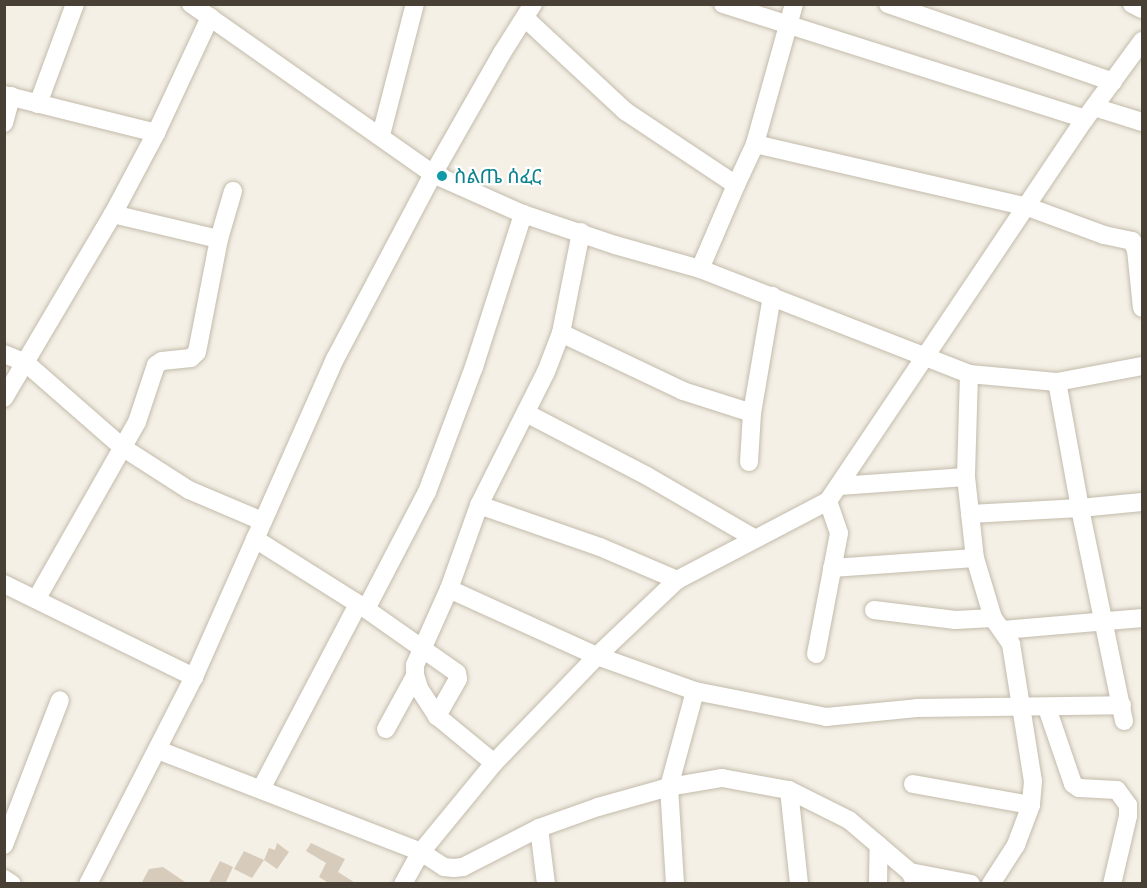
<!DOCTYPE html>
<html>
<head>
<meta charset="utf-8">
<style>
  body { margin:0 }
  #map { position:relative; width:1147px; height:888px; overflow:hidden; background:#f4f0e6; font-family:"Space Grotesk","Noto Sans Ethiopic",sans-serif }
  div>[style] { position:absolute }
  .building>* { inset:0; background:#d7ccbb }
  .roads { filter:drop-shadow(0 0 2px #c3bbab) drop-shadow(0 0 2px #c3bbab) }
  .minor>* { height:18px; margin:-9px; padding:0 9px; transform-origin:9px; border-radius:9px; background:#fff }
  .dots>* { width:16px; height:16px; translate:-50% -50%; box-sizing:border-box; border:3px solid #fff; border-radius:50% }
  span { translate:-50% -50%; white-space:nowrap; text-align:center; line-height:1.15; -webkit-text-stroke:4.5px #fff; paint-order:stroke }
  .culture-label { font-size:20px; color:#0d838f }
  .left { translate:0 -50%; text-align:left }
  .frame { position:absolute; inset:0; border:6px solid #484035; pointer-events:none }
</style>
</head>
<body>
<div id="map">
  <div class="building">
    <div style="clip-path:polygon(277px 843px,289px 852px,277px 869px,264px 860px,269px 848px,275px 850px)"></div>
    <div style="clip-path:polygon(311px 843px,345px 859px,338px 872px,357px 884px,330px 884px,319px 877px,326px 863px,306px 851px)"></div>
    <div style="clip-path:polygon(244px 851px,264px 860px,252px 878px,234px 869px)"></div>
    <div style="clip-path:polygon(220px 861px,233px 867px,225px 884px,208px 884px)"></div>
    <div style="clip-path:polygon(163px 867px,188px 884px,141px 884px,149px 869px)"></div>
  </div>
  <div class="roads">
    <div class="minor">
      <div style="left:191px;top:4px;width:296px;rotate:35.1deg"></div>
      <div style="left:433px;top:174px;width:98px;rotate:24deg"></div>
      <div style="left:523px;top:214px;width:97px;rotate:18.6deg"></div>
      <div style="left:615px;top:245px;width:88px;rotate:15.8deg"></div>
      <div style="left:700px;top:269px;width:289px;rotate:21.3deg"></div>
      <div style="left:969px;top:374px;width:88px;rotate:5.2deg"></div>
      <div style="left:1057px;top:382px;width:86px;rotate:-10.7deg"></div>
      <div style="left:723px;top:4px;width:380px;rotate:17.6deg"></div>
      <div style="left:794px;top:4px;width:145px;rotate:105.6deg"></div>
      <div style="left:755px;top:144px;width:280px;rotate:13deg"></div>
      <div style="left:1028px;top:207px;width:81px;rotate:20.2deg"></div>
      <div style="left:1104px;top:235px;width:29px;rotate:12deg"></div>
      <div style="left:1132px;top:241px;width:10px;rotate:66deg"></div>
      <div style="left:1136px;top:250px;width:58px;rotate:84.1deg"></div>
      <div style="left:888px;top:4px;width:238px;rotate:19.1deg"></div>
      <div style="left:1132px;top:4px;width:11px;rotate:27deg"></div>
      <div style="left:525px;top:18px;width:137px;rotate:42.9deg"></div>
      <div style="left:625px;top:111px;width:133px;rotate:33.7deg"></div>
      <div style="left:736px;top:185px;width:91px;rotate:113.2deg"></div>
      <div style="left:4px;top:95px;width:157px;rotate:14deg"></div>
      <div style="left:38px;top:104px;width:107px;rotate:-69.7deg"></div>
      <div style="left:1094px;top:107px;width:50px;rotate:17.4deg"></div>
      <div style="left:4px;top:123px;width:28px;rotate:-75deg"></div>
      <div style="left:381px;top:135px;width:135px;rotate:-75.5deg"></div>
      <div style="left:736px;top:185px;width:45px;rotate:-65.1deg"></div>
      <div style="left:113px;top:214px;width:109px;rotate:13.3deg"></div>
      <div style="left:561px;top:333px;width:135px;rotate:25.4deg"></div>
      <div style="left:683px;top:391px;width:72px;rotate:17.7deg"></div>
      <div style="left:4px;top:354px;width:24px;rotate:22deg"></div>
      <div style="left:26px;top:363px;width:128px;rotate:41.2deg"></div>
      <div style="left:122px;top:447px;width:80px;rotate:32.7deg"></div>
      <div style="left:189px;top:490px;width:79px;rotate:23deg"></div>
      <div style="left:969px;top:374px;width:103px;rotate:91.7deg"></div>
      <div style="left:966px;top:477px;width:81px;rotate:83.7deg"></div>
      <div style="left:975px;top:558px;width:63px;rotate:73.3deg"></div>
      <div style="left:993px;top:618px;width:32px;rotate:55deg"></div>
      <div style="left:1011px;top:644px;width:139px;rotate:80.9deg"></div>
      <div style="left:1033px;top:781px;width:24px;rotate:95deg"></div>
      <div style="left:1031px;top:805px;width:43px;rotate:110.6deg"></div>
      <div style="left:1016px;top:845px;width:46px;rotate:122.7deg"></div>
      <div style="left:4px;top:398px;width:214px;rotate:-59.4deg"></div>
      <div style="left:113px;top:214px;width:92px;rotate:-62deg"></div>
      <div style="left:156px;top:133px;width:128px;rotate:-65deg"></div>
      <div style="left:526px;top:413px;width:136px;rotate:27.5deg"></div>
      <div style="left:647px;top:476px;width:124px;rotate:30.1deg"></div>
      <div style="left:749px;top:462px;width:49px;rotate:-86.5deg"></div>
      <div style="left:752px;top:413px;width:119px;rotate:-80.3deg"></div>
      <div style="left:839px;top:486px;width:127px;rotate:-4.1deg"></div>
      <div style="left:479px;top:505px;width:128px;rotate:19.1deg"></div>
      <div style="left:600px;top:547px;width:84px;rotate:23.2deg"></div>
      <div style="left:970px;top:514px;width:110px;rotate:-3.1deg"></div>
      <div style="left:1080px;top:508px;width:128px;rotate:-100.3deg"></div>
      <div style="left:255px;top:539px;width:131px;rotate:32.2deg"></div>
      <div style="left:366px;top:609px;width:111px;rotate:35.1deg"></div>
      <div style="left:457px;top:673px;width:6px;rotate:81deg"></div>
      <div style="left:458px;top:679px;width:43px;rotate:119.6deg"></div>
      <div style="left:832px;top:568px;width:143px;rotate:-4deg"></div>
      <div style="left:4px;top:584px;width:212px;rotate:26.1deg"></div>
      <div style="left:449px;top:589px;width:162px;rotate:24.4deg"></div>
      <div style="left:597px;top:656px;width:104px;rotate:19.7deg"></div>
      <div style="left:695px;top:691px;width:134px;rotate:11.2deg"></div>
      <div style="left:826px;top:717px;width:91px;rotate:-5.6deg"></div>
      <div style="left:917px;top:708px;width:205px;rotate:-0.8deg"></div>
      <div style="left:37px;top:598px;width:202px;rotate:-60.4deg"></div>
      <div style="left:137px;top:422px;width:60px;rotate:-71.6deg"></div>
      <div style="left:156px;top:365px;width:7px;rotate:-34deg"></div>
      <div style="left:162px;top:361px;width:29px;rotate:-6deg"></div>
      <div style="left:191px;top:358px;width:8px;rotate:-45deg"></div>
      <div style="left:197px;top:352px;width:115px;rotate:-79deg"></div>
      <div style="left:219px;top:239px;width:50px;rotate:-73.7deg"></div>
      <div style="left:366px;top:609px;width:132px;rotate:-62.5deg"></div>
      <div style="left:427px;top:492px;width:134px;rotate:-69.4deg"></div>
      <div style="left:474px;top:367px;width:161px;rotate:-72.2deg"></div>
      <div style="left:874px;top:610px;width:82px;rotate:7deg"></div>
      <div style="left:955px;top:620px;width:38px;rotate:-3deg"></div>
      <div style="left:1003px;top:630px;width:140px;rotate:-4.9deg"></div>
      <div style="left:816px;top:654px;width:123px;rotate:-79.2deg"></div>
      <div style="left:839px;top:533px;width:34px;rotate:-109deg"></div>
      <div style="left:1047px;top:708px;width:80px;rotate:71.1deg"></div>
      <div style="left:1073px;top:784px;width:7px;rotate:34deg"></div>
      <div style="left:1079px;top:788px;width:38px;rotate:3deg"></div>
      <div style="left:1117px;top:790px;width:19px;rotate:54deg"></div>
      <div style="left:1128px;top:805px;width:11px;rotate:90deg"></div>
      <div style="left:1128px;top:816px;width:70px;rotate:103.2deg"></div>
      <div style="left:1124px;top:721px;width:217px;rotate:-101.7deg"></div>
      <div style="left:1080px;top:508px;width:62px;rotate:-5.5deg"></div>
      <div style="left:386px;top:729px;width:60px;rotate:-61.3deg"></div>
      <div style="left:158px;top:750px;width:282px;rotate:21.2deg"></div>
      <div style="left:421px;top:852px;width:27px;rotate:33deg"></div>
      <div style="left:444px;top:867px;width:10px;rotate:6deg"></div>
      <div style="left:454px;top:868px;width:9px;rotate:-6deg"></div>
      <div style="left:463px;top:867px;width:85px;rotate:-27.2deg"></div>
      <div style="left:539px;top:828px;width:63px;rotate:-19.6deg"></div>
      <div style="left:598px;top:807px;width:74px;rotate:-15.7deg"></div>
      <div style="left:669px;top:787px;width:54px;rotate:-9.6deg"></div>
      <div style="left:722px;top:778px;width:68px;rotate:10.2deg"></div>
      <div style="left:789px;top:790px;width:67px;rotate:26.6deg"></div>
      <div style="left:849px;top:820px;width:80px;rotate:40.4deg"></div>
      <div style="left:910px;top:872px;width:13px;rotate:63deg"></div>
      <div style="left:494px;top:763px;width:74px;rotate:-140.5deg"></div>
      <div style="left:437px;top:716px;width:33px;rotate:-123deg"></div>
      <div style="left:419px;top:688px;width:14px;rotate:-107deg"></div>
      <div style="left:415px;top:675px;width:10px;rotate:-90deg"></div>
      <div style="left:415px;top:665px;width:83px;rotate:-65.9deg"></div>
      <div style="left:449px;top:589px;width:89px;rotate:-70.3deg"></div>
      <div style="left:479px;top:505px;width:149px;rotate:-63.3deg"></div>
      <div style="left:546px;top:372px;width:42px;rotate:-69deg"></div>
      <div style="left:561px;top:333px;width:103px;rotate:-78.8deg"></div>
      <div style="left:913px;top:784px;width:120px;rotate:10.1deg"></div>
      <div style="left:261px;top:789px;width:209px;rotate:-62.3deg"></div>
      <div style="left:789px;top:790px;width:95px;rotate:83.9deg"></div>
      <div style="left:539px;top:828px;width:56px;rotate:82.9deg"></div>
      <div style="left:4px;top:845px;width:155px;rotate:-68.9deg"></div>
      <div style="left:910px;top:872px;width:62px;rotate:11.1deg"></div>
      <div style="left:4px;top:879px;width:9px;rotate:32deg"></div>
      <div style="left:88px;top:884px;width:233px;rotate:-62.9deg"></div>
      <div style="left:194px;top:677px;width:348px;rotate:-66.1deg"></div>
      <div style="left:335px;top:359px;width:209px;rotate:-62.1deg"></div>
      <div style="left:433px;top:174px;width:139px;rotate:-60.3deg"></div>
      <div style="left:502px;top:53px;width:58px;rotate:-57.7deg"></div>
      <div style="left:403px;top:884px;width:37px;rotate:-61deg"></div>
      <div style="left:421px;top:852px;width:115px;rotate:-50.6deg"></div>
      <div style="left:494px;top:763px;width:149px;rotate:-46.1deg"></div>
      <div style="left:597px;top:656px;width:110px;rotate:-43.5deg"></div>
      <div style="left:677px;top:580px;width:170px;rotate:-27.6deg"></div>
      <div style="left:828px;top:501px;width:460px;rotate:-56.1deg"></div>
      <div style="left:1085px;top:119px;width:97px;rotate:-53.8deg"></div>
      <div style="left:675px;top:884px;width:97px;rotate:-93.5deg"></div>
      <div style="left:669px;top:787px;width:99px;rotate:-74.8deg"></div>
      <div style="left:878px;top:884px;width:39px;rotate:-89deg"></div>
    </div>
  </div>
  <div class="dots">
    <div style="left:442px;top:176px;background:#0f9aa8"></div>
  </div>
  <div class="culture-label">
    <span class="left" style="left:454px;top:176px">ስልጤ ሰፈር</span>
  </div>
  <div class="frame"></div>
</div>
</body>
</html>
